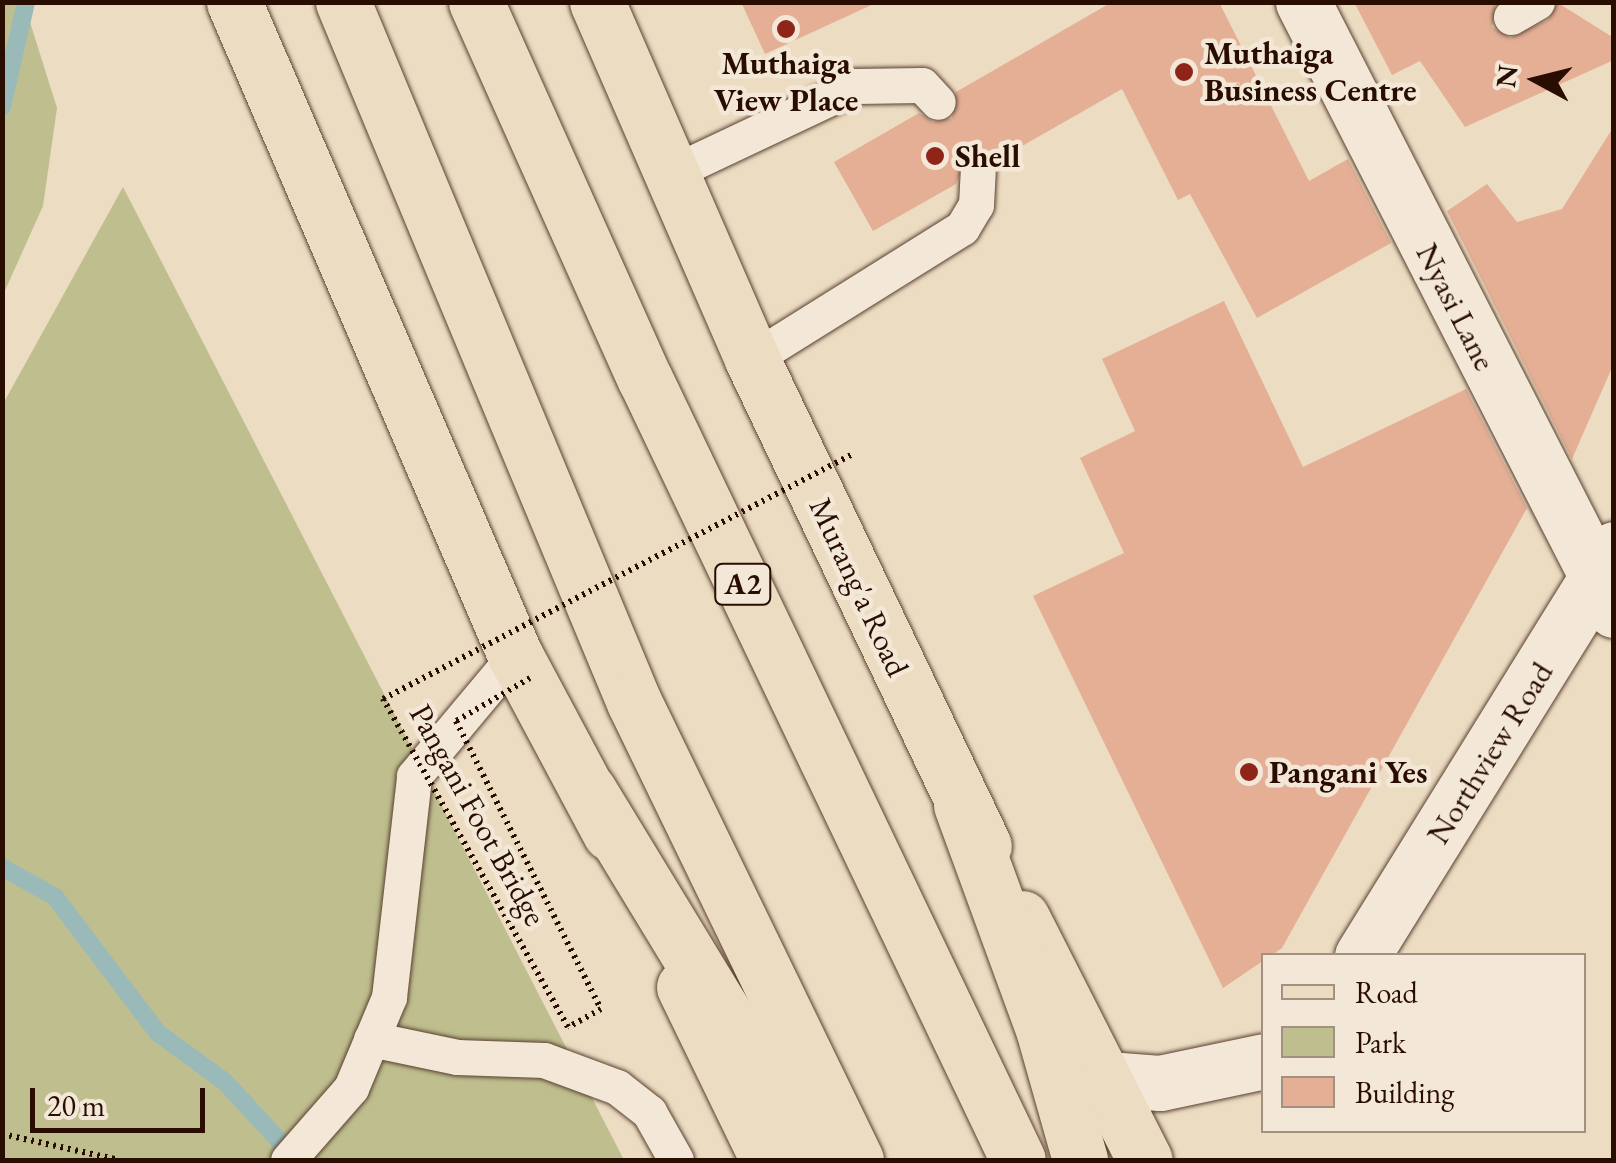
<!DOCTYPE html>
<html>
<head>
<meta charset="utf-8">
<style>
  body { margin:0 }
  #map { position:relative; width:1616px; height:1163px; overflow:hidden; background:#ecdcc2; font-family:"EB Garamond",serif }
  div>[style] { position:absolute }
  .green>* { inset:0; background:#bfbe8e }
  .stream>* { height:18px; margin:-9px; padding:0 9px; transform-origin:9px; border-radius:9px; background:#9ababa }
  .building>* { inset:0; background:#e4af95 }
  .path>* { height:6px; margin-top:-3px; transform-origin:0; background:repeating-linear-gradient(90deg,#2a0d01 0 2.5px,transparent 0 7.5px) }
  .roads { filter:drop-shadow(0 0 2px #5a4131) drop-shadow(0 0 2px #5a4131) }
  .service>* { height:35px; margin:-17.5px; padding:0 17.5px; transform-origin:17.5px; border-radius:17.5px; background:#f3e8d7 }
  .minor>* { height:55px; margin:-27.5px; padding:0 27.5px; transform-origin:27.5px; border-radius:27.5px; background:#f3e8d7 }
  .secondary>* { height:55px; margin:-27.5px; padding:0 27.5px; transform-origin:27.5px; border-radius:27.5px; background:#f3e8d7 }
  .primary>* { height:55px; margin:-27.5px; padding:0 27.5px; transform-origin:27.5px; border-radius:27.5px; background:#ecdcc2 }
  .trunk>* { height:55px; margin:-27.5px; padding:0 27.5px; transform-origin:27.5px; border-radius:27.5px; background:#ecdcc2 }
  .path-bridge>* { height:6px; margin-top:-3px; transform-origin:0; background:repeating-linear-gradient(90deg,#2a0d01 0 2.5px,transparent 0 7.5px) }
  .dots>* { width:28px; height:28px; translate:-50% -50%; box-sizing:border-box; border:5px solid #f3e8d7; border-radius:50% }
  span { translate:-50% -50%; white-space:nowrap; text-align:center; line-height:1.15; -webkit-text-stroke:9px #f3e8d7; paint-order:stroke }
  .shield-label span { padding:2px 8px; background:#f3e8d7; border:2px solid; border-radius:8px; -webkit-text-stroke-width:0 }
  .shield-label { font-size:30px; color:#2a0d01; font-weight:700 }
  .poi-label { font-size:32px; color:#2a0d01; font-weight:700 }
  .left { translate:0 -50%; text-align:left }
  .street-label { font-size:32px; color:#2a0d01 }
  .frame { position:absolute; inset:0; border:5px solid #2a0d01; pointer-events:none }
  .legend { position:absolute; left:1261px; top:953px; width:325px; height:180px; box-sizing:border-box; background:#f3e8d7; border:2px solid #a39081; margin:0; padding:12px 18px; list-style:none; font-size:30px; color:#2a0d01 }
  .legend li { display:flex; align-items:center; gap:20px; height:50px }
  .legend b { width:50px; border:2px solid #a39081 }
  .north { position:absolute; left:1486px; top:30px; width:100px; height:100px; -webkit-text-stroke:8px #f3e8d7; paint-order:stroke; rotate:277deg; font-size:28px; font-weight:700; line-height:40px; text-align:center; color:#2a0d01 }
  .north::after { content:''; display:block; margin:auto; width:35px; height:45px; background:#2a0d01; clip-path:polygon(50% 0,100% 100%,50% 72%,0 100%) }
  .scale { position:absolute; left:30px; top:1088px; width:175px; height:45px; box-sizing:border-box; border:5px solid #2a0d01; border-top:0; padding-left:12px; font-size:30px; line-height:35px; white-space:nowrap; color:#2a0d01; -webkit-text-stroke:8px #f3e8d7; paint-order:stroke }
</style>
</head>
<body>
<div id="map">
  <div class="green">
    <div style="clip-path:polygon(3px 2px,24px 3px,57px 108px,43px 206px,3px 295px)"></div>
    <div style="clip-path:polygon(123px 187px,624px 1160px,3px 1160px,3px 404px)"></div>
  </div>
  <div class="stream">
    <div style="left:2px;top:107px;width:108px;rotate:-77.1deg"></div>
    <div style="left:2px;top:867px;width:61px;rotate:29.5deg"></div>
    <div style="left:55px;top:897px;width:171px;rotate:52.9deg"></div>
    <div style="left:158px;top:1033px;width:83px;rotate:36.2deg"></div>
    <div style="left:225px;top:1082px;width:106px;rotate:47.3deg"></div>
  </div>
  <div class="building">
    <div style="clip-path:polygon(741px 2px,878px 2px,765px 54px)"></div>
    <div style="clip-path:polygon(1112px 2px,1219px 2px,1309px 181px,1348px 159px,1391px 243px,1257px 318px,1190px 194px,1178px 200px,1122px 89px,996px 161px,980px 151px,968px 154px,956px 184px,873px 231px,834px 162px,919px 113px,933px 122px,952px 118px,956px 92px)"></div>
    <div style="clip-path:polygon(1354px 2px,1496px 2px,1492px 27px,1510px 38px,1548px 20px,1558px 3px,1614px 38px,1614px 60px,1465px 127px,1420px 61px,1392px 75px)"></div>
    <div style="clip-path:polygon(1614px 126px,1614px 363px,1572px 459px,1447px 211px,1487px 184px,1517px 222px,1562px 209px)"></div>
    <div style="clip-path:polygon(1224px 301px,1303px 467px,1466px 389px,1527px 508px,1282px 948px,1223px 988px,1033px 596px,1124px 553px,1080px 458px,1135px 431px,1102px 359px)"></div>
  </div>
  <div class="path">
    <div style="left:2px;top:1134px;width:120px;rotate:12.5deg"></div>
  </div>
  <div class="roads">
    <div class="service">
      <div style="left:1511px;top:17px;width:30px;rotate:-30deg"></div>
      <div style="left:669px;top:174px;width:206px;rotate:-25.3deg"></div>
      <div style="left:855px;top:86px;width:67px;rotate:-0.9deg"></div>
      <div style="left:922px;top:85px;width:23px;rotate:47deg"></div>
      <div style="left:752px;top:359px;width:248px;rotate:-32deg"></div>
      <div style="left:962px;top:228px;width:27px;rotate:-59deg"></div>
      <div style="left:976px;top:205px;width:33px;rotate:-87deg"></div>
      <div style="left:371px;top:1039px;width:88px;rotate:11.8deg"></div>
      <div style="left:457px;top:1057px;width:87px;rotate:2deg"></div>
      <div style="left:544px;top:1060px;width:78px;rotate:20.3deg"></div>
      <div style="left:617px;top:1087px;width:41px;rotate:38deg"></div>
      <div style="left:649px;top:1112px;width:55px;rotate:60.6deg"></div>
      <div style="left:288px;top:1160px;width:96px;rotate:-48.8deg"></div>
      <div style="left:351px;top:1088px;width:99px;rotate:-67.3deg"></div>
      <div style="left:389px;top:997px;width:222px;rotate:-83.5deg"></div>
      <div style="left:414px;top:776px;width:158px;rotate:-50.1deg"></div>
    </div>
    <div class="minor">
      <div style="left:1303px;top:2px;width:683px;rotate:62.91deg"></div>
    </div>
    <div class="secondary">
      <div style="left:1362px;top:956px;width:479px;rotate:-58.2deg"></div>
      <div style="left:1107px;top:1079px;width:53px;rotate:4.3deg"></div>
      <div style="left:1160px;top:1083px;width:106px;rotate:-11.9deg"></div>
    </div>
    <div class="primary">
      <div style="left:234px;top:2px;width:711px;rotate:66.72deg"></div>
      <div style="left:515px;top:655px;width:202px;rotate:61.9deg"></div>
      <div style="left:597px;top:2px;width:389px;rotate:66.5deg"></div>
      <div style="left:752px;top:359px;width:539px;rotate:64.53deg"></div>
      <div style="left:1022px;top:918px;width:271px;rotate:63.1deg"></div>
      <div style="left:684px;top:987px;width:192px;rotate:64.1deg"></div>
    </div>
    <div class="trunk">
      <div style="left:343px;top:2px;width:758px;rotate:67.43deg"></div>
      <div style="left:634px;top:702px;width:509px;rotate:64.14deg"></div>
      <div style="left:476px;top:2px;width:413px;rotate:65.9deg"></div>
      <div style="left:645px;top:379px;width:865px;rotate:64.47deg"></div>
      <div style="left:589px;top:791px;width:432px;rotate:58.7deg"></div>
      <div style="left:961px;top:805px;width:239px;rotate:69.9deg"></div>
      <div style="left:1043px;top:1029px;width:136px;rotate:74.2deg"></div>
    </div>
  </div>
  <div class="path-bridge">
    <div style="left:530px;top:678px;width:86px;rotate:149.8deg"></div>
    <div style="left:456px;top:721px;width:322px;rotate:63.3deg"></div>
    <div style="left:601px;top:1009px;width:38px;rotate:151deg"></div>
    <div style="left:568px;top:1027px;width:377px;rotate:-119.4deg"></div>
    <div style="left:383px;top:699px;width:528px;rotate:-27.54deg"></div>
  </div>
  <div class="dots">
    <div style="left:786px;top:29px;background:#8f2418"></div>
    <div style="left:1184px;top:72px;background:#8f2418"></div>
    <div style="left:935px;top:156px;background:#8f2418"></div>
    <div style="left:1249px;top:772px;background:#8f2418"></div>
  </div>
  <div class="shield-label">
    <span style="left:743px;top:584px">A2</span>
  </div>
  <div class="poi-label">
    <span class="left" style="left:1204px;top:72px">Muthaiga<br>Business Centre</span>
    <span style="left:786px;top:82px">Muthaiga<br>View Place</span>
    <span class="left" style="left:955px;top:156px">Shell</span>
    <span class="left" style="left:1269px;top:772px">Pangani Yes</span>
  </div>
  <div class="street-label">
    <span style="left:1456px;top:307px;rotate:63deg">Nyasi Lane</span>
    <span style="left:859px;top:587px;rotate:65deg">Murang'a Road</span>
    <span style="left:1490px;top:753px;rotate:-58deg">Northview Road</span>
    <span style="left:478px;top:815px;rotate:61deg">Pangani Foot Bridge</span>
  </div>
  <div class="frame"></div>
  <ul class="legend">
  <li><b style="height:12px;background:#ecdcc2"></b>Road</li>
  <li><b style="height:28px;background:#bfbe8e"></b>Park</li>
  <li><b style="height:28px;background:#e4af95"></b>Building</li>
  </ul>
  <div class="north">N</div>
  <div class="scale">20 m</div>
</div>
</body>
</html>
